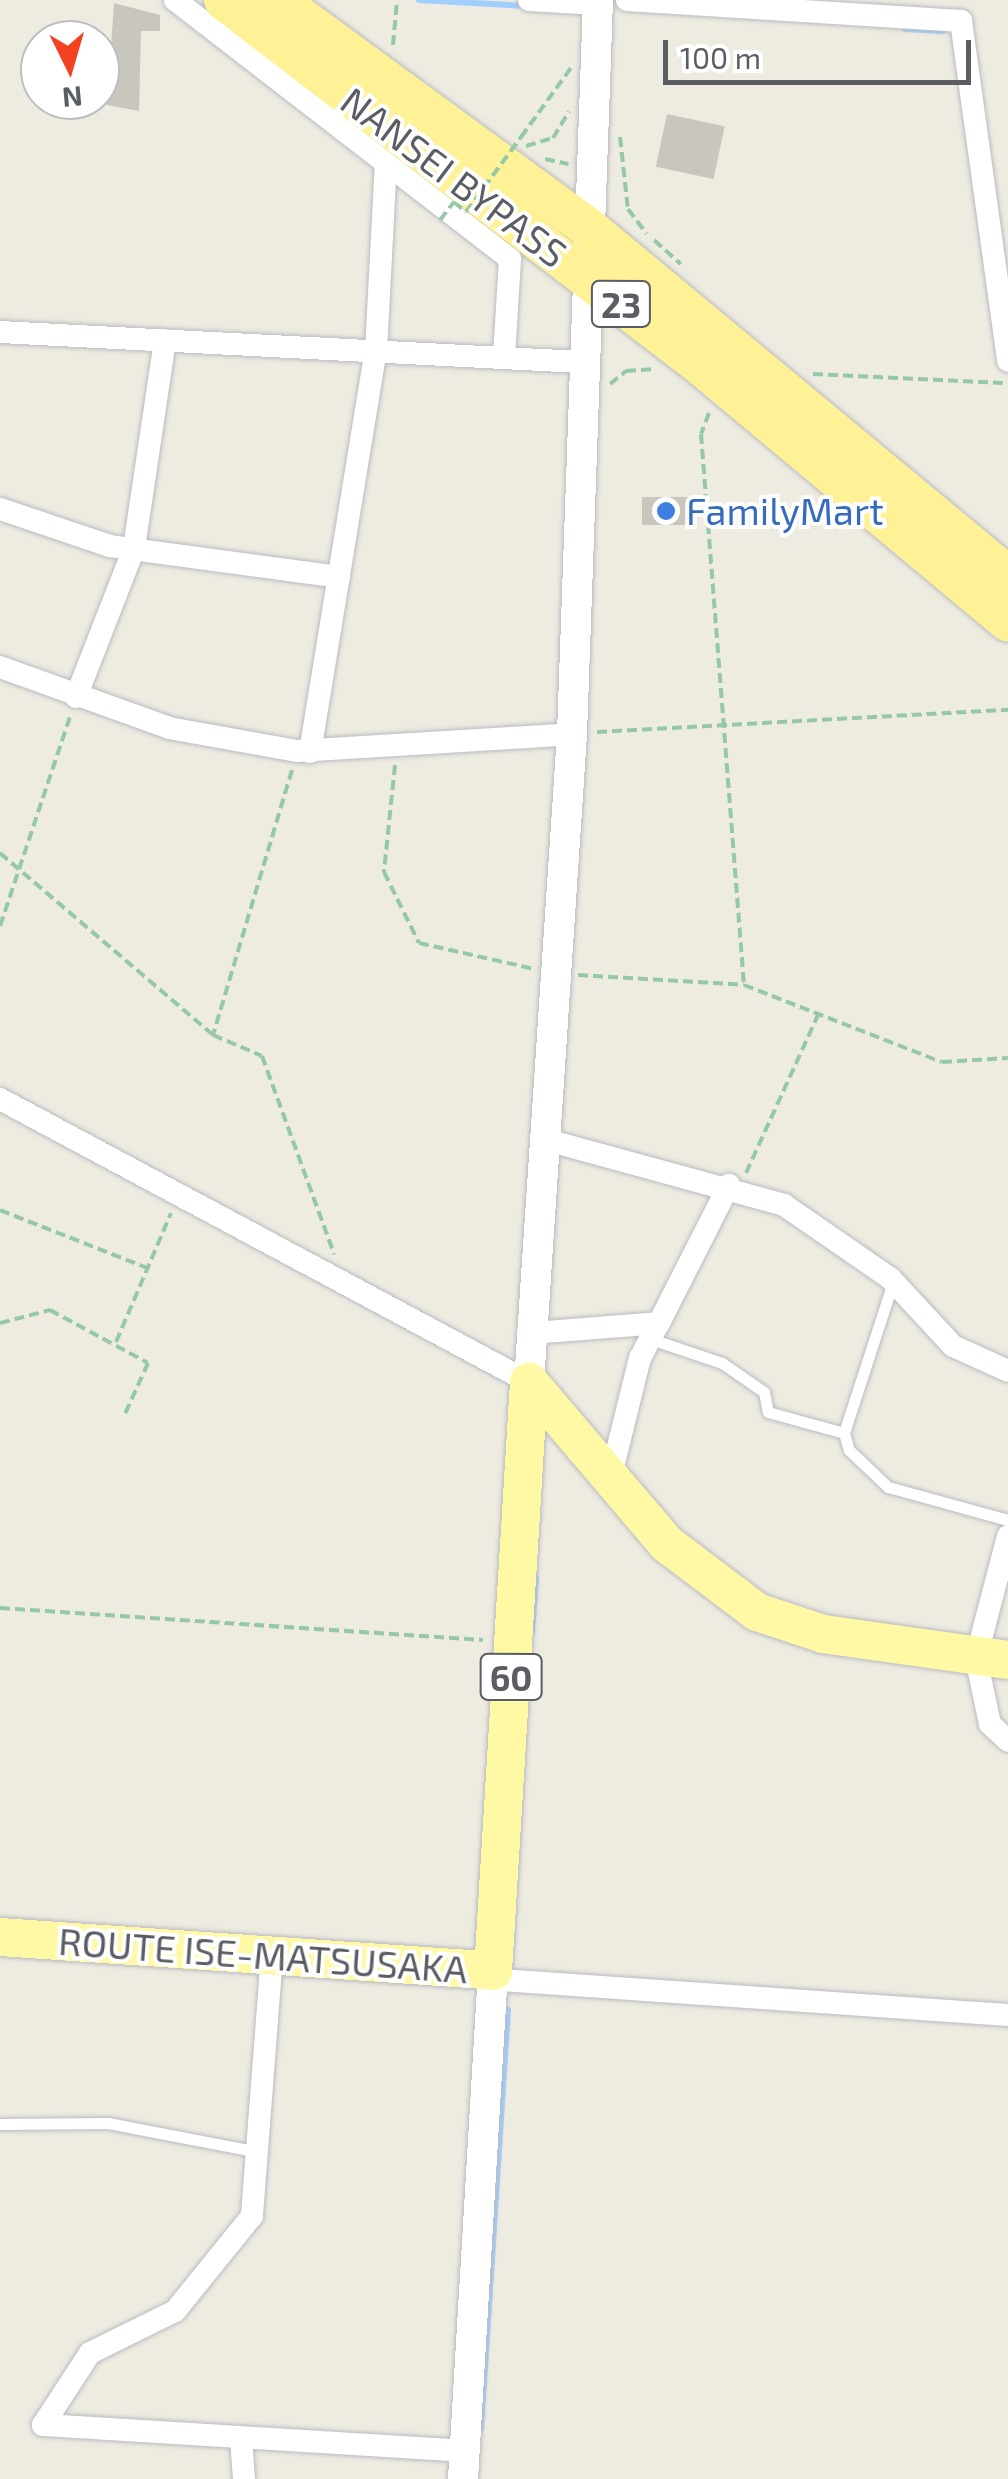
<!DOCTYPE html>
<html>
<head>
<meta charset="utf-8">
<style>
  body { margin:0 }
  #map { position:relative; width:1008px; height:2479px; overflow:hidden; background:#eeece1; font-family:"Exo 2",sans-serif }
  div>[style] { position:absolute }
  .stream>* { height:6px; margin:-3px; padding:0 3px; transform-origin:3px; border-radius:3px; background:#a0ceff }
  .building>* { inset:0; background:#c9c6be; transform-origin:0 0 }
  .path>* { height:4px; margin-top:-2px; transform-origin:0; background:repeating-linear-gradient(90deg,#94c8a7 0 10px,transparent 0 15px) }
  .roads { filter:drop-shadow(0 0 2px #b9bbc1) drop-shadow(0 0 2px #b9bbc1) }
  .service>* { height:11px; margin:-5.5px; padding:0 5.5px; transform-origin:5.5px; border-radius:5.5px; background:#fff }
  .minor>* { height:22px; margin:-11px; padding:0 11px; transform-origin:11px; border-radius:11px; background:#fff }
  .tertiary>* { height:30px; margin:-15px; padding:0 15px; transform-origin:15px; border-radius:15px; background:#fff }
  .primary>* { height:38px; margin:-19px; padding:0 19px; transform-origin:19px; border-radius:19px; background:#fff8a5 }
  .trunk>* { height:40px; margin:-20px; padding:0 20px; transform-origin:20px; border-radius:20px; background:#fff196 }
  .path-bridge>* { height:4px; margin-top:-2px; transform-origin:0; background:repeating-linear-gradient(90deg,#94c8a7 0 10px,transparent 0 15px) }
  .dots>* { width:28px; height:28px; translate:-50% -50%; box-sizing:border-box; border:5px solid #fff; border-radius:50% }
  span { translate:-50% -50%; white-space:nowrap; text-align:center; line-height:1.15; -webkit-text-stroke:8px #fff; paint-order:stroke }
  .shield-label span { padding:2px 8px; background:#fff; border:2px solid; border-radius:8px; -webkit-text-stroke-width:0 }
  .shield-label { font-size:35px; color:#5a5d63; font-weight:700 }
  .street-label { font-size:38px; color:#5a5d63 }
  .shop-label { font-size:38px; color:#366cbe }
  .left { translate:0 -50%; text-align:left }
  .north { position:absolute; left:20px; top:20px; width:100px; height:100px; box-sizing:border-box; background:#fff; border:2px solid #bdbec1; border-radius:50%; rotate:175deg; font-size:28px; font-weight:700; line-height:40px; text-align:center; color:#5a5d63 }
  .north::after { content:''; display:block; margin:auto; width:35px; height:45px; background:#f44221; clip-path:polygon(50% 0,100% 100%,50% 72%,0 100%) }
  .scale { position:absolute; left:663px; top:40px; width:308px; height:45px; box-sizing:border-box; border:5px solid #5a5d63; border-top:0; padding-left:12px; font-size:30px; line-height:35px; white-space:nowrap; color:#5a5d63; -webkit-text-stroke:8px #fff; paint-order:stroke }
</style>
</head>
<body>
<div id="map">
  <div class="stream">
    <div style="left:419px;top:0;width:107px;rotate:3.2deg"></div>
    <div style="left:905px;top:29px;width:38px;rotate:3deg"></div>
    <div style="left:532px;top:1632px;width:54px;rotate:-85.8deg"></div>
    <div style="left:481px;top:2428px;width:419px;rotate:-86.3deg"></div>
  </div>
  <div class="building">
    <div style="clip-path:polygon(114px 3px,160px 15px,160px 31px,141px 31px,139px 111px,107px 105px)"></div>
    <div style="left:667px;top:114px;width:59px;height:54px;rotate:12deg"></div>
    <div style="left:642px;top:497px;width:47px;height:28px"></div>
  </div>
  <div class="path">
    <div style="left:393px;top:45px;width:45px;rotate:-84.9deg"></div>
    <div style="left:521px;top:137px;width:85px;rotate:-54.1deg"></div>
    <div style="left:620px;top:137px;width:72px;rotate:83.7deg"></div>
    <div style="left:628px;top:209px;width:31px;rotate:53deg"></div>
    <div style="left:526px;top:146px;width:28px;rotate:-17deg"></div>
    <div style="left:553px;top:138px;width:31px;rotate:-59deg"></div>
    <div style="left:545px;top:159px;width:24px;rotate:12deg"></div>
    <div style="left:654px;top:240px;width:36px;rotate:42deg"></div>
    <div style="left:813px;top:374px;width:190px;rotate:2.7deg"></div>
    <div style="left:610px;top:384px;width:21px;rotate:-39deg"></div>
    <div style="left:626px;top:371px;width:29px;rotate:-4deg"></div>
    <div style="left:709px;top:413px;width:22px;rotate:111deg"></div>
    <div style="left:701px;top:434px;width:553px;rotate:85.54deg"></div>
    <div style="left:597px;top:732px;width:412px;rotate:-3.1deg"></div>
    <div style="left:395px;top:765px;width:108px;rotate:95.9deg"></div>
    <div style="left:384px;top:872px;width:79px;rotate:63.8deg"></div>
    <div style="left:419px;top:943px;width:118px;rotate:12.7deg"></div>
    <div style="left:292px;top:770px;width:277px;rotate:106.6deg"></div>
    <div style="left:213px;top:1035px;width:53px;rotate:23.2deg"></div>
    <div style="left:262px;top:1056px;width:211px;rotate:70deg"></div>
    <div style="left:0;top:853px;width:280px;rotate:40.5deg"></div>
    <div style="left:0;top:926px;width:220px;rotate:-71.5deg"></div>
    <div style="left:578px;top:975px;width:166px;rotate:3.4deg"></div>
    <div style="left:744px;top:985px;width:212px;rotate:21.3deg"></div>
    <div style="left:942px;top:1062px;width:66px;rotate:-3.5deg"></div>
    <div style="left:746px;top:1173px;width:176px;rotate:-65.5deg"></div>
    <div style="left:0;top:1210px;width:158px;rotate:21.5deg"></div>
    <div style="left:0;top:1323px;width:52px;rotate:-14.6deg"></div>
    <div style="left:50px;top:1310px;width:111px;rotate:28.4deg"></div>
    <div style="left:148px;top:1363px;width:56px;rotate:114.3deg"></div>
    <div style="left:116px;top:1342px;width:140px;rotate:-66.9deg"></div>
    <div style="left:0;top:1608px;width:484px;rotate:3.8deg"></div>
  </div>
  <div class="roads">
    <div class="service">
      <div style="left:893px;top:1282px;width:159px;rotate:108deg"></div>
      <div style="left:844px;top:1433px;width:18px;rotate:74deg"></div>
      <div style="left:849px;top:1450px;width:54px;rotate:43.5deg"></div>
      <div style="left:888px;top:1487px;width:124px;rotate:15.4deg"></div>
      <div style="left:651px;top:1339px;width:75px;rotate:18.7deg"></div>
      <div style="left:722px;top:1363px;width:51px;rotate:34.6deg"></div>
      <div style="left:764px;top:1392px;width:20px;rotate:79deg"></div>
      <div style="left:768px;top:1412px;width:79px;rotate:15.4deg"></div>
      <div style="left:0;top:2124px;width:108px;rotate:-0.5deg"></div>
      <div style="left:108px;top:2123px;width:153px;rotate:10.9deg"></div>
    </div>
    <div class="minor">
      <div style="left:175px;top:0;width:423px;rotate:37.7deg"></div>
      <div style="left:510px;top:259px;width:99px;rotate:93.5deg"></div>
      <div style="left:529px;top:0;width:69px;rotate:3.3deg"></div>
      <div style="left:627px;top:0;width:335px;rotate:3.6deg"></div>
      <div style="left:961px;top:21px;width:343px;rotate:82.1deg"></div>
      <div style="left:0;top:332px;width:582px;rotate:2.96deg"></div>
      <div style="left:0;top:509px;width:116px;rotate:18.6deg"></div>
      <div style="left:110px;top:546px;width:231px;rotate:7.7deg"></div>
      <div style="left:0;top:667px;width:180px;rotate:19.8deg"></div>
      <div style="left:169px;top:728px;width:130px;rotate:10.2deg"></div>
      <div style="left:297px;top:751px;width:276px;rotate:-3.5deg"></div>
      <div style="left:76px;top:697px;width:160px;rotate:-68.7deg"></div>
      <div style="left:134px;top:548px;width:210px;rotate:-81.5deg"></div>
      <div style="left:310px;top:752px;width:406px;rotate:-80.7deg"></div>
      <div style="left:376px;top:351px;width:188px;rotate:-87deg"></div>
      <div style="left:0;top:1099px;width:600px;rotate:28.15deg"></div>
      <div style="left:547px;top:1140px;width:246px;rotate:15.3deg"></div>
      <div style="left:784px;top:1205px;width:129px;rotate:34.6deg"></div>
      <div style="left:890px;top:1278px;width:93px;rotate:47.2deg"></div>
      <div style="left:953px;top:1346px;width:60px;rotate:24.4deg"></div>
      <div style="left:532px;top:1333px;width:127px;rotate:-4.5deg"></div>
      <div style="left:659px;top:1323px;width:155px;rotate:-63.1deg"></div>
      <div style="left:611px;top:1475px;width:121px;rotate:-76.1deg"></div>
      <div style="left:640px;top:1358px;width:40px;rotate:-62deg"></div>
      <div style="left:1008px;top:1536px;width:126px;rotate:104.7deg"></div>
      <div style="left:976px;top:1658px;width:67px;rotate:78deg"></div>
      <div style="left:990px;top:1724px;width:25px;rotate:43deg"></div>
      <div style="left:272px;top:1955px;width:262px;rotate:94.4deg"></div>
      <div style="left:252px;top:2216px;width:122px;rotate:129deg"></div>
      <div style="left:175px;top:2311px;width:95px;rotate:153.7deg"></div>
      <div style="left:90px;top:2353px;width:86px;rotate:123.1deg"></div>
      <div style="left:43px;top:2425px;width:422px;rotate:3.5deg"></div>
      <div style="left:493px;top:1971px;width:12px;rotate:48deg"></div>
      <div style="left:501px;top:1980px;width:508px;rotate:3.95deg"></div>
      <div style="left:241px;top:2438px;width:41px;rotate:85.8deg"></div>
    </div>
    <div class="tertiary">
      <div style="left:529px;top:1382px;width:649px;rotate:-86.2deg"></div>
      <div style="left:572px;top:734px;width:734px;rotate:-87.97deg"></div>
      <div style="left:463px;top:2479px;width:509px;rotate:-86.62deg"></div>
    </div>
    <div class="primary">
      <div style="left:529px;top:1382px;width:213px;rotate:49.6deg"></div>
      <div style="left:667px;top:1544px;width:113px;rotate:37.1deg"></div>
      <div style="left:757px;top:1612px;width:70px;rotate:18.4deg"></div>
      <div style="left:823px;top:1634px;width:187px;rotate:8deg"></div>
      <div style="left:0;top:1937px;width:494px;rotate:3.9deg"></div>
      <div style="left:493px;top:1971px;width:590px;rotate:-86.5deg"></div>
    </div>
    <div class="trunk">
      <div style="left:224px;top:0;width:598px;rotate:37.46deg"></div>
      <div style="left:699px;top:364px;width:402px;rotate:39.8deg"></div>
      <div style="left:277px;top:0;width:383px;rotate:36.2deg"></div>
      <div style="left:586px;top:226px;width:548px;rotate:39.67deg"></div>
    </div>
  </div>
  <div class="path-bridge">
    <div style="left:440px;top:220px;width:23px;rotate:-52deg"></div>
    <div style="left:454px;top:202px;width:16px;rotate:40deg"></div>
    <div style="left:466px;top:212px;width:93px;rotate:-53.7deg"></div>
  </div>
  <div class="dots">
    <div style="left:666px;top:511px;background:#3f7fe0"></div>
  </div>
  <div class="shield-label">
    <span style="left:621px;top:304px">23</span>
    <span style="left:511px;top:1677px">60</span>
  </div>
  <div class="street-label">
    <span style="left:454px;top:177px;rotate:37deg">NANSEI BYPASS</span>
    <span style="left:263px;top:1955px;rotate:4deg">ROUTE ISE-MATSUSAKA</span>
  </div>
  <div class="shop-label">
    <span class="left" style="left:686px;top:511px">FamilyMart</span>
  </div>
  <div class="north">N</div>
  <div class="scale">100 m</div>
</div>
</body>
</html>
